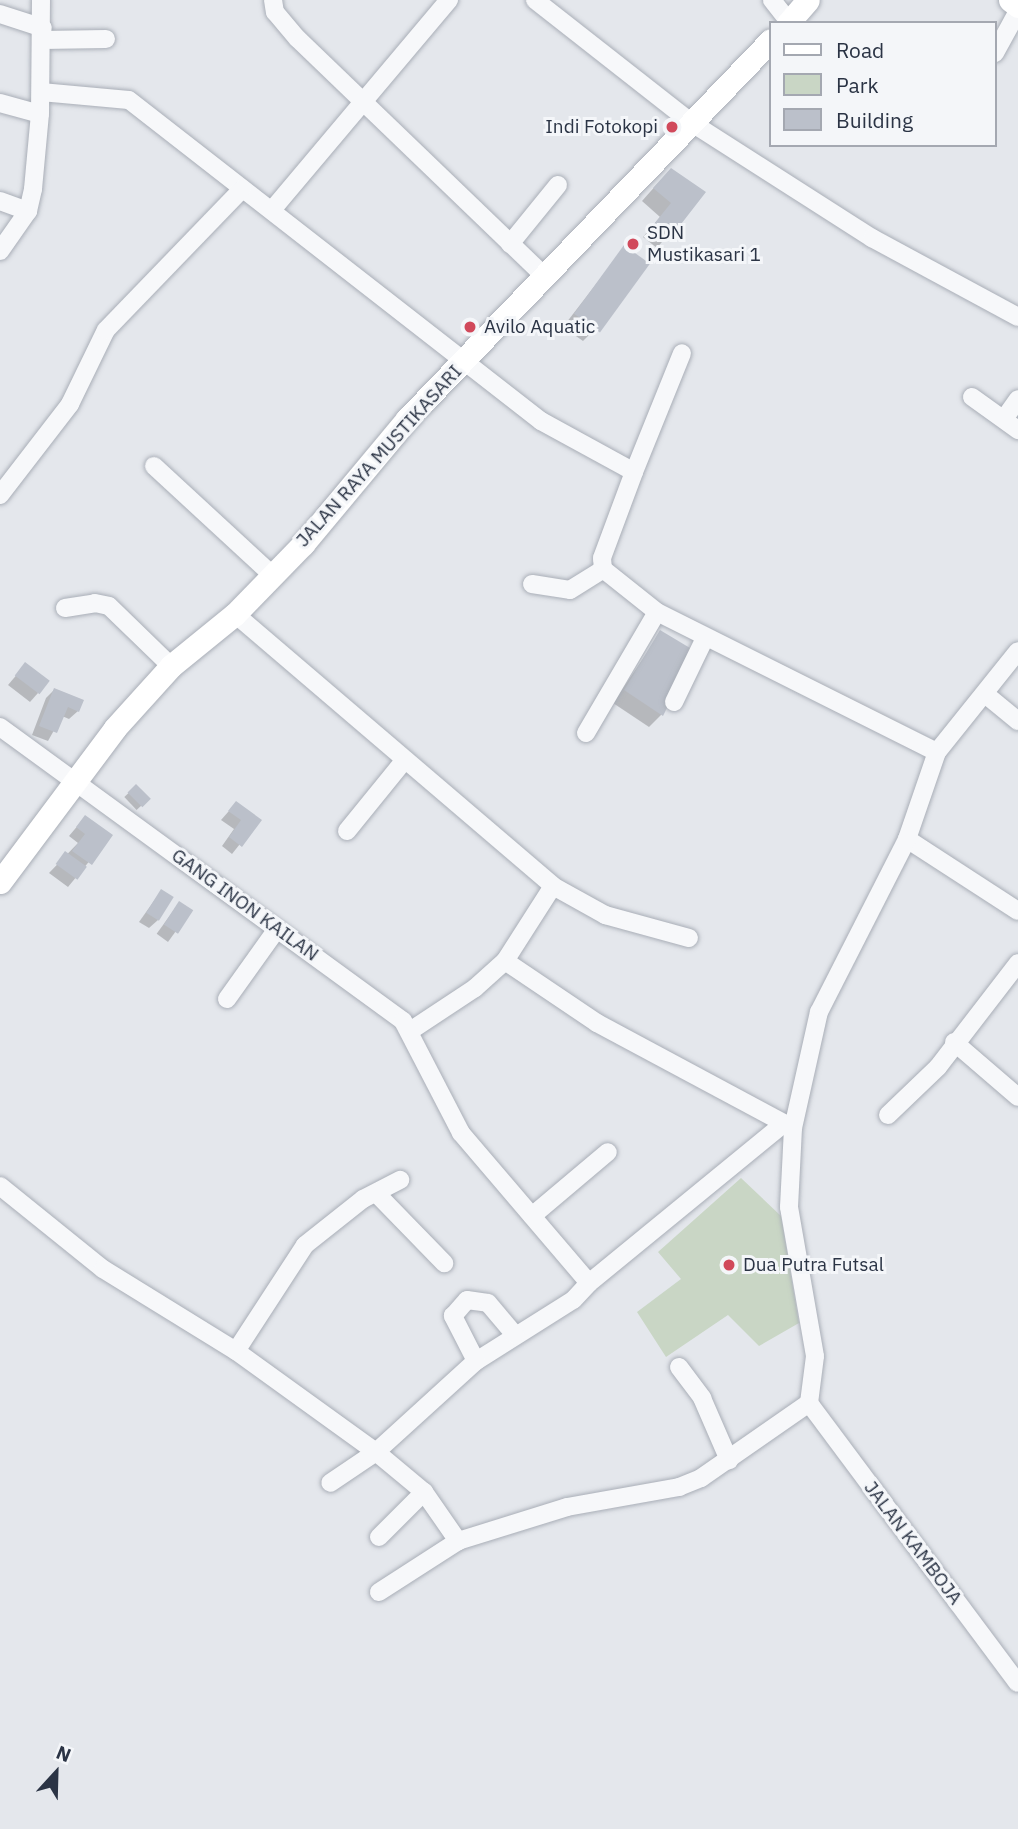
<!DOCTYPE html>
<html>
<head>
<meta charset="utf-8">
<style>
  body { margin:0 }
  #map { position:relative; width:1018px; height:1829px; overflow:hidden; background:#e4e7ec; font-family:"IBM Plex Sans",sans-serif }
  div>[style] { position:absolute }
  .green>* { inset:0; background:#c9d6c5 }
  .shadow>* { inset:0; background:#0003; transform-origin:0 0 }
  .building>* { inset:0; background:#bbc0ca; transform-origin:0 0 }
  .roads { filter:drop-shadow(0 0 2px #a9aeb7) drop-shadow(0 0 2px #a9aeb7) }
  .minor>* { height:18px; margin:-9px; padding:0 9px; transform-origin:9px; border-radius:9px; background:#f7f8fa }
  .major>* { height:23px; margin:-11.5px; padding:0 11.5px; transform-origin:11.5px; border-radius:11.5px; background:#fff }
  .dots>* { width:19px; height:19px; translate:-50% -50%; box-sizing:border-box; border:4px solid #f4f6f9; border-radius:50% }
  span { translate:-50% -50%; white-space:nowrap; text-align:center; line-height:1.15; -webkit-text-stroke:6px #f4f6f9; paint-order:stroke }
  .poi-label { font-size:19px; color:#2b3445 }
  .right { translate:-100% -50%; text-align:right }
  .left { translate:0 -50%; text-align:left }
  .street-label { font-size:19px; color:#2b3445 }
  .legend { position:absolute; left:769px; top:21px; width:228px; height:126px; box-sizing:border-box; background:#f4f6f9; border:2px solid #a4a8b1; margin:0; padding:9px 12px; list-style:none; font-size:21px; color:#2b3445 }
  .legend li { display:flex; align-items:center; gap:14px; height:35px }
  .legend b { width:35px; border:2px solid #a4a8b1 }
  .north { position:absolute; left:21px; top:1738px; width:70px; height:70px; -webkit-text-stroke:5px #f4f6f9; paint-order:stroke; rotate:22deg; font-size:19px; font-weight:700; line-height:28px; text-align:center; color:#2b3445 }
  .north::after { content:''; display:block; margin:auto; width:24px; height:32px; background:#2b3445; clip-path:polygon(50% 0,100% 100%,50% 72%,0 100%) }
</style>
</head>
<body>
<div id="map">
  <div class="green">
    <div style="clip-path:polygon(741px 1178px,781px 1216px,799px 1323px,759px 1346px,728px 1315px,666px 1357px,637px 1312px,681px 1279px,658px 1252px)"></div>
  </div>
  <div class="shadow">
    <div style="clip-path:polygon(658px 183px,703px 192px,657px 248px,643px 237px,660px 217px,642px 201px)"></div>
    <div style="clip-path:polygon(624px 248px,596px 328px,583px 341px,563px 327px)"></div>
    <div style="clip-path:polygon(661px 632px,693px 652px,661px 715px,649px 727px,613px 703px)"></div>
    <div style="clip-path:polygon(25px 665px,38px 693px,30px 702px,8px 685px)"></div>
    <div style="clip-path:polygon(54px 690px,78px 711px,69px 719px,62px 716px,48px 741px,32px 735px,46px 698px)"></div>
    <div style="left:136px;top:786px;width:18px;height:16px;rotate:47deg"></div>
    <div style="clip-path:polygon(236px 803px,259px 820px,232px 854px,222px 846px,234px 829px,221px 820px)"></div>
    <div style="clip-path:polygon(85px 817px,111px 835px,68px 887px,49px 873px,78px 843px,69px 836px)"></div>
    <div style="clip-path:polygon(161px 891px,158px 920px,149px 928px,139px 922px)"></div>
    <div style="left:179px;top:903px;width:14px;height:38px;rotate:36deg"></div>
  </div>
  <div class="building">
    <div style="clip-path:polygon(671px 168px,706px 192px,671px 237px,654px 224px,671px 203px,653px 188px)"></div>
    <div style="left:624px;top:245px;width:32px;height:85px;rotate:36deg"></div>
    <div style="clip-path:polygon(660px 630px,695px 651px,663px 716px,624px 690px)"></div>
    <div style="left:25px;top:662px;width:31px;height:17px;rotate:37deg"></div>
    <div style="clip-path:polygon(54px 688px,84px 700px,79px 712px,68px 707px,57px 733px,39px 726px)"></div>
    <div style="left:136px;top:784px;width:21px;height:12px;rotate:45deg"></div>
    <div style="clip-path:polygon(236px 801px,262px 820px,242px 847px,229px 837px,241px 820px,228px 811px)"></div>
    <div style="clip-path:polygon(85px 815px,113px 835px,92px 865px,72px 851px,85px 834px,76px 827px)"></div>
    <div style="left:65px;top:851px;width:27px;height:16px;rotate:36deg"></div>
    <div style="left:161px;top:889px;width:15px;height:28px;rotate:32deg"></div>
    <div style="left:179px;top:901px;width:17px;height:28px;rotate:33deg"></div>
  </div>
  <div class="roads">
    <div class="minor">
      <div style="left:273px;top:0;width:12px;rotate:81deg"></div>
      <div style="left:275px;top:12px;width:35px;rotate:50deg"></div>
      <div style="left:298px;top:39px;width:340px;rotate:43.9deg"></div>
      <div style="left:535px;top:0;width:199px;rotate:38.1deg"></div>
      <div style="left:692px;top:123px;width:214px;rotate:32.6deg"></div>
      <div style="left:872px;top:238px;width:166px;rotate:28.4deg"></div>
      <div style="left:772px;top:0;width:28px;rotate:52deg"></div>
      <div style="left:0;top:14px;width:45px;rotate:18deg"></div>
      <div style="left:42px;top:40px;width:64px;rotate:-0.9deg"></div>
      <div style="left:995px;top:53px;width:48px;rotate:-61.3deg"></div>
      <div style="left:41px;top:92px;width:88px;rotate:5.2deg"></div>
      <div style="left:129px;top:100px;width:522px;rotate:37.92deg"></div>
      <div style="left:541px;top:421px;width:106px;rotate:28.7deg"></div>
      <div style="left:634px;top:472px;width:92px;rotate:110.4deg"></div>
      <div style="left:602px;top:558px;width:11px;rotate:85deg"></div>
      <div style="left:603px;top:569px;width:69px;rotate:38.5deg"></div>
      <div style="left:657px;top:612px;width:313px;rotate:26.6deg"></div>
      <div style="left:0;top:103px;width:41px;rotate:15.4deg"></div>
      <div style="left:0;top:201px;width:30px;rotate:20deg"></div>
      <div style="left:272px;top:210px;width:275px;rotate:-49.9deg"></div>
      <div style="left:510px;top:244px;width:76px;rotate:-50.9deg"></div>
      <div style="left:0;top:251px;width:49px;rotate:-55deg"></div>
      <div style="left:28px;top:211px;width:23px;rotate:-77deg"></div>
      <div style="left:33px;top:189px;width:75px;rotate:-84.7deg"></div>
      <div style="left:40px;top:114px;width:114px;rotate:-89.5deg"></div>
      <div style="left:972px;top:397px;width:57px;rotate:35.7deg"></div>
      <div style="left:1004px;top:419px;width:24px;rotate:-55deg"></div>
      <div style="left:154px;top:466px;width:159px;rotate:42.7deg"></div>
      <div style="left:634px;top:472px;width:128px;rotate:-68deg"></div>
      <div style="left:0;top:495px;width:115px;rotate:-52.4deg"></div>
      <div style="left:70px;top:404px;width:82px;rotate:-64.1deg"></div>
      <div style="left:106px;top:330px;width:196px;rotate:-46deg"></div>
      <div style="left:532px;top:584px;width:38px;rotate:9deg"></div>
      <div style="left:570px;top:590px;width:39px;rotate:-32deg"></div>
      <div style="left:65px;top:608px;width:30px;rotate:-9deg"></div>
      <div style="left:95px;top:603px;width:14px;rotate:12deg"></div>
      <div style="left:109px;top:606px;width:86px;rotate:44.1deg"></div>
      <div style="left:235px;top:614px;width:418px;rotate:40.5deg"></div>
      <div style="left:553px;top:886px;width:60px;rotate:29.1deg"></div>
      <div style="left:605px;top:915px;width:87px;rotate:15.3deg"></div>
      <div style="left:985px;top:694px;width:43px;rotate:39.3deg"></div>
      <div style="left:674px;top:702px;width:71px;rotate:-64.2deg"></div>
      <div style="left:0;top:727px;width:499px;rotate:36.1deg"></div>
      <div style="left:403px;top:1021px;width:126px;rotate:62.6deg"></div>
      <div style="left:461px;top:1133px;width:197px;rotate:49.5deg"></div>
      <div style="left:589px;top:1283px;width:23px;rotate:133deg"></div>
      <div style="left:573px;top:1300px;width:115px;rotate:147.8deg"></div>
      <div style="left:476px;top:1361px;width:135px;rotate:137.7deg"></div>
      <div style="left:376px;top:1452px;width:55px;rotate:146deg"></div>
      <div style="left:586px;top:733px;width:140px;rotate:-59.6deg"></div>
      <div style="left:347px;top:831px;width:89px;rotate:-50.9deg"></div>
      <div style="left:907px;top:839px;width:132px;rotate:33deg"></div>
      <div style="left:505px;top:961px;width:111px;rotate:34deg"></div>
      <div style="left:597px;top:1023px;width:222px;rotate:28.2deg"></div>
      <div style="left:227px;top:999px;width:86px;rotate:-54.5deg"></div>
      <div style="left:410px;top:1031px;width:78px;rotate:-33.5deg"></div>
      <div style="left:475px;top:988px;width:40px;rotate:-42deg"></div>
      <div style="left:505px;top:961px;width:89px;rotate:-57.4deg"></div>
      <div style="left:954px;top:1042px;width:84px;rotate:40.7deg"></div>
      <div style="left:888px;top:1115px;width:69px;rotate:-43.8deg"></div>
      <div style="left:938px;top:1067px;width:131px;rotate:-52.4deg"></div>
      <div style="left:0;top:1186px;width:132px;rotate:38.9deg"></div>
      <div style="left:103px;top:1269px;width:156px;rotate:31.7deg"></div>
      <div style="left:236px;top:1351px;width:173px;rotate:35.8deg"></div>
      <div style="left:376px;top:1452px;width:62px;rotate:39.8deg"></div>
      <div style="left:424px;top:1492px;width:60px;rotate:55.2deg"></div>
      <div style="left:458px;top:1541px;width:114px;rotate:-17.3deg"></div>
      <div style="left:567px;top:1507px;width:114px;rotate:-10.1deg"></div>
      <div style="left:679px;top:1487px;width:24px;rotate:-22deg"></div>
      <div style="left:701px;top:1478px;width:131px;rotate:-34.8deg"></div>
      <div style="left:809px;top:1403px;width:47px;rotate:-82.7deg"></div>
      <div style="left:815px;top:1356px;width:151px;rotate:-99.9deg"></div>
      <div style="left:789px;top:1207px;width:79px;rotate:-87.1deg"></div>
      <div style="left:793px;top:1128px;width:119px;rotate:-77.4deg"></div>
      <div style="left:819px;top:1012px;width:194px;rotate:-63deg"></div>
      <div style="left:907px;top:839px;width:92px;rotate:-71deg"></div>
      <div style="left:937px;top:752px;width:129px;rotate:-51.3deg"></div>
      <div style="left:376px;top:1193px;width:98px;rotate:45.8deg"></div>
      <div style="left:532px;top:1216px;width:99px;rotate:-40.1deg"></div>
      <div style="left:589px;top:1283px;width:249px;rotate:-39.3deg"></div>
      <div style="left:236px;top:1351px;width:126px;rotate:-56.9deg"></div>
      <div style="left:305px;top:1245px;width:74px;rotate:-38.4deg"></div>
      <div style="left:363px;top:1199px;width:42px;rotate:-27.2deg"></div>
      <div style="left:476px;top:1361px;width:51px;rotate:-117.1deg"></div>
      <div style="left:453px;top:1316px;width:21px;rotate:-49deg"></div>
      <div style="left:467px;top:1300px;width:21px;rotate:8deg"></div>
      <div style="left:488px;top:1303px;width:42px;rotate:49.8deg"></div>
      <div style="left:679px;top:1367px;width:39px;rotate:53deg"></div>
      <div style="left:702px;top:1398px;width:68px;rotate:66.5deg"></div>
      <div style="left:809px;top:1403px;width:349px;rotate:53.3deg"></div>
      <div style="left:379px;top:1537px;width:64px;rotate:-45deg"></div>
      <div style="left:379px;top:1592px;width:94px;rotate:-32.8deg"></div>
    </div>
    <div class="major">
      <div style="left:1010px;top:0;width:10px;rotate:37deg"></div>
      <div style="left:788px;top:23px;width:30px;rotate:-49deg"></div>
      <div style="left:0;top:882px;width:192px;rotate:-53.2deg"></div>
      <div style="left:115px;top:728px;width:84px;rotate:-47.9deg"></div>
      <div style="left:171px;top:666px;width:82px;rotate:-39.1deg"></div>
      <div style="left:235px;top:614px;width:98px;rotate:-45.8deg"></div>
      <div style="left:303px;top:544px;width:163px;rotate:-50.2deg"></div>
      <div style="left:407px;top:419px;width:525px;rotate:-46.16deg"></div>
    </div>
  </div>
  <div class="dots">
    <div style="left:672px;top:127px;background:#d1495b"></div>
    <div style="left:633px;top:244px;background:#d1495b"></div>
    <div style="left:470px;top:327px;background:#d1495b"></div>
    <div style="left:729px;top:1265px;background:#d1495b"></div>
  </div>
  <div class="poi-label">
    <span class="right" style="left:658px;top:127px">Indi Fotokopi</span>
    <span class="left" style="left:647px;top:244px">SDN<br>Mustikasari 1</span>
    <span class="left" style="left:484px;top:327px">Avilo Aquatic</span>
    <span class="left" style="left:743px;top:1265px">Dua Putra Futsal</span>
  </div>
  <div class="street-label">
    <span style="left:379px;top:456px;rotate:-48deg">JALAN RAYA MUSTIKASARI</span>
    <span style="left:245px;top:905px;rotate:36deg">GANG INON KAILAN</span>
    <span style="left:913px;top:1543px;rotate:53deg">JALAN KAMBOJA</span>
  </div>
  <ul class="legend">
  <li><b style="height:9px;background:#fff"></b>Road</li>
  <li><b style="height:19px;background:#c9d6c5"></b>Park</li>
  <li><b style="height:19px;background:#bbc0ca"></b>Building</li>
  </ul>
  <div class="north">N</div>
</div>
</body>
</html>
